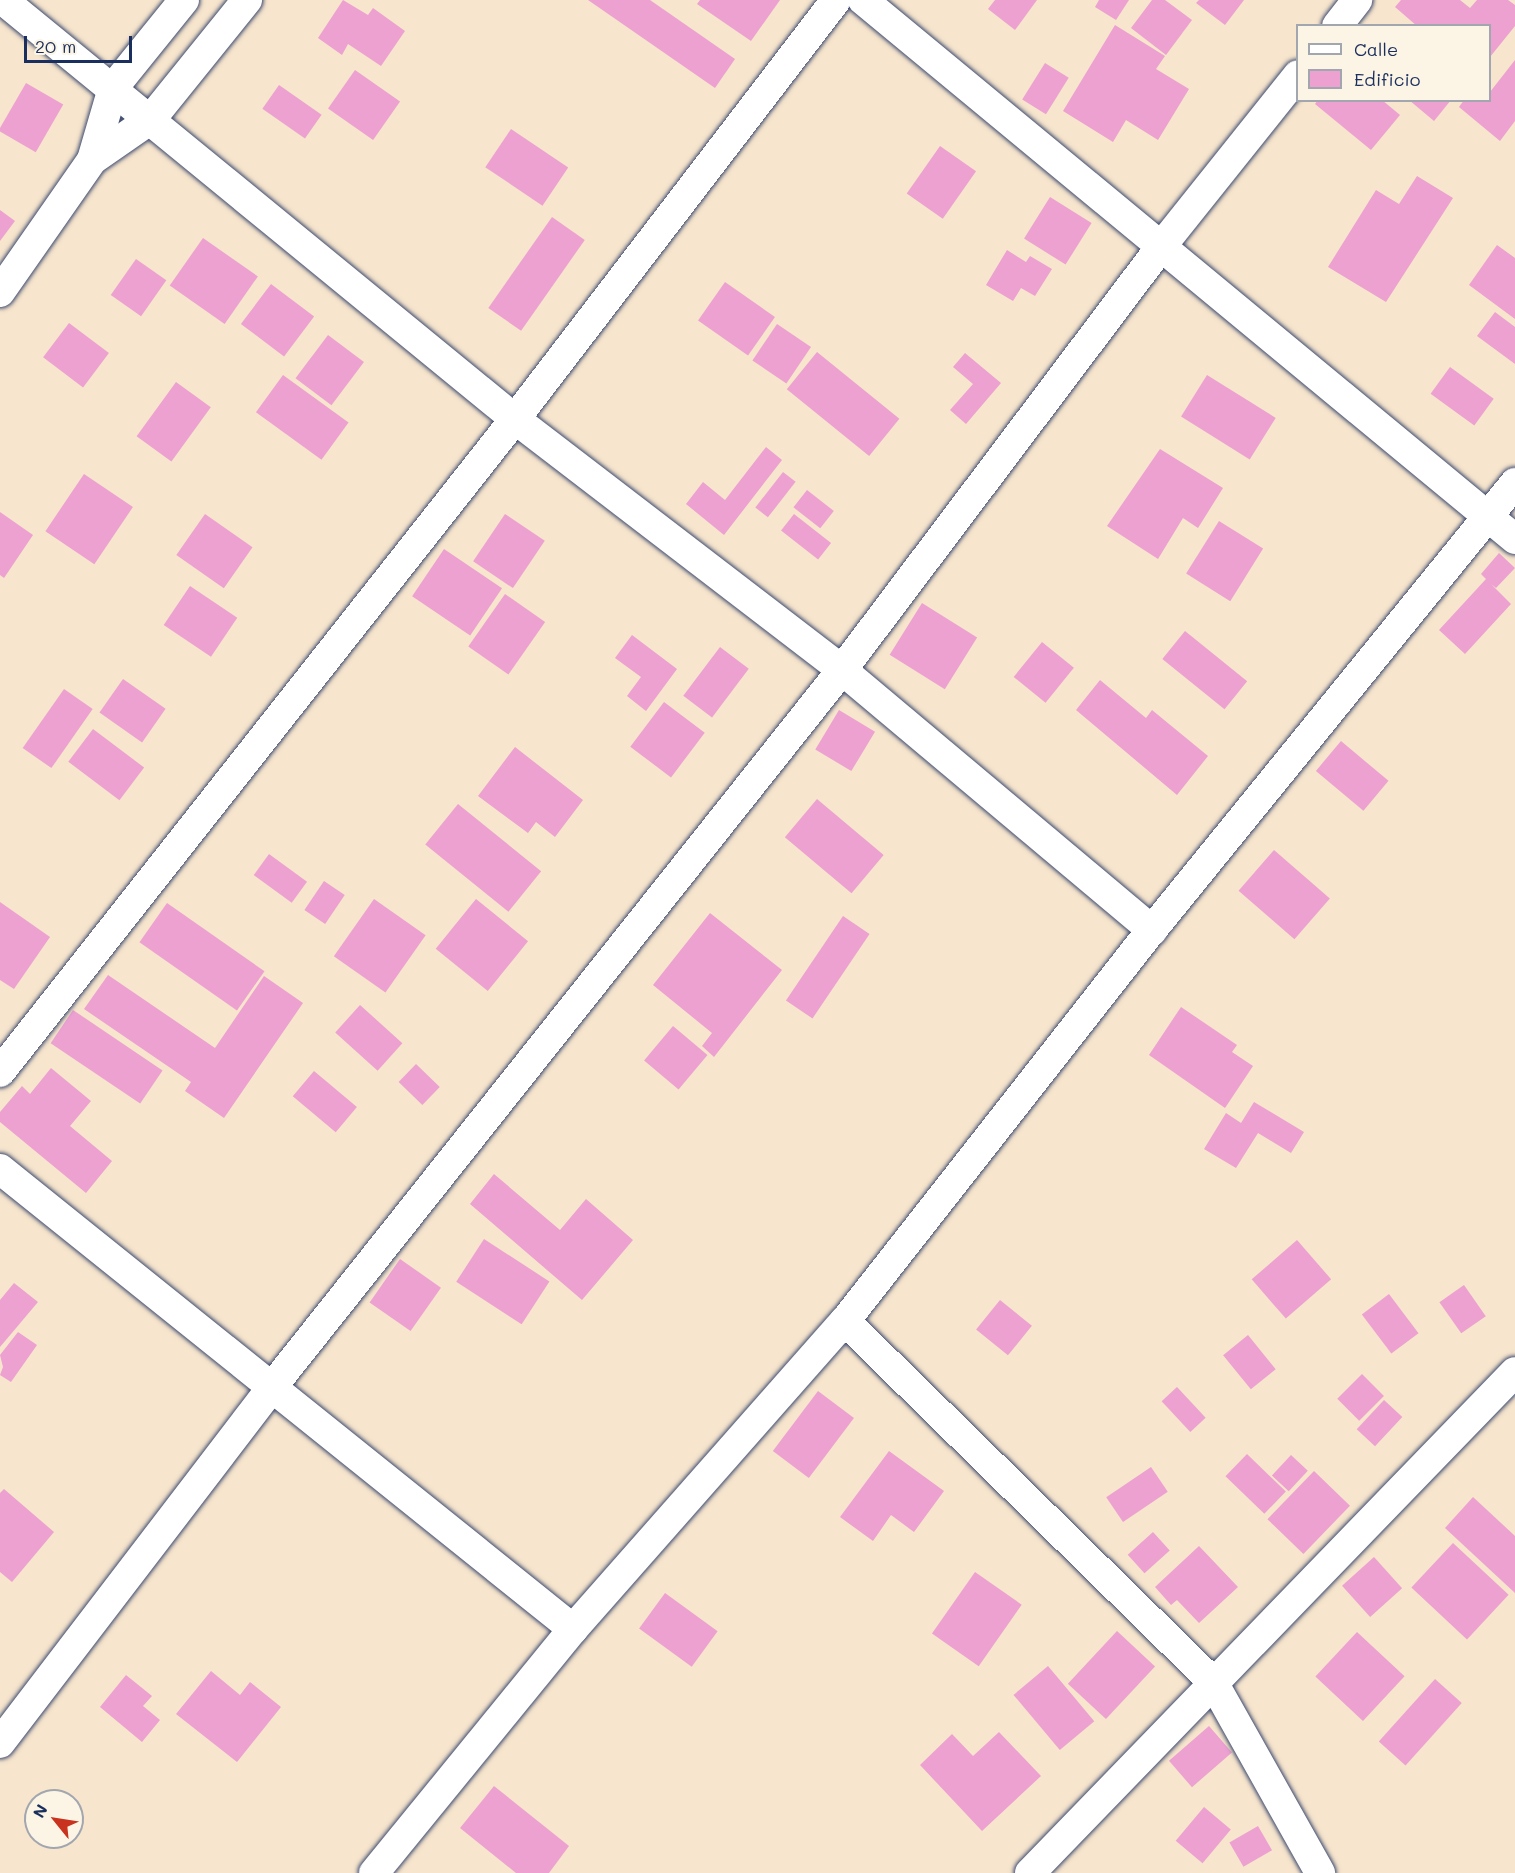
<!DOCTYPE html>
<html>
<head>
<meta charset="utf-8">
<style>
  body { margin:0 }
  #map { position:relative; width:1515px; height:1873px; overflow:hidden; background:#f7e5cd; font-family:Mali,sans-serif }
  div>[style] { position:absolute }
  .building>* { inset:0; background:#eca1d1; transform-origin:0 0 }
  .roads { filter:drop-shadow(0 0 2px #3c4a6f) drop-shadow(0 0 2px #3c4a6f) }
  .street>* { height:30px; margin:-15px; padding:0 15px; transform-origin:15px; border-radius:15px; background:#fff }
  span { translate:-50% -50%; white-space:nowrap; text-align:center; line-height:1.15; -webkit-text-stroke:4.5px #fcf5e5; paint-order:stroke }
  .legend { position:absolute; left:1296px; top:24px; width:195px; height:78px; box-sizing:border-box; background:#fcf5e5; border:2px solid #a2a6af; margin:0; padding:8px 10px; list-style:none; font-size:18px; color:#1b2f5e }
  .legend li { display:flex; align-items:center; gap:12px; height:30px }
  .legend b { width:30px; border:2px solid #a2a6af }
  .north { position:absolute; left:24px; top:1789px; width:60px; height:60px; box-sizing:border-box; background:#fcf5e5; border:2px solid #a2a6af; border-radius:50%; rotate:300deg; font-size:16px; font-weight:700; line-height:24px; text-align:center; color:#1b2f5e }
  .north::after { content:''; display:block; margin:auto; width:21px; height:27px; background:#c8321e; clip-path:polygon(50% 0,100% 100%,50% 72%,0 100%) }
  .scale { position:absolute; left:24px; top:36px; width:108px; height:27px; box-sizing:border-box; border:3px solid #1b2f5e; border-top:0; padding-left:8px; font-size:18px; line-height:21px; white-space:nowrap; color:#1b2f5e; -webkit-text-stroke:4px #fcf5e5; paint-order:stroke }
</style>
</head>
<body>
<div id="map">
  <div class="building">
    <div style="clip-path:polygon(343px 0,368px 15px,373px 8px,405px 31px,381px 66px,348px 44px,342px 55px,318px 38px)"></div>
    <div style="clip-path:polygon(588px 0,650px 0,735px 59px,715px 88px)"></div>
    <div style="clip-path:polygon(700px 0,780px 0,751px 41px,697px 4px)"></div>
    <div style="clip-path:polygon(995px 0,1037px 0,1015px 30px,988px 9px)"></div>
    <div style="clip-path:polygon(1099px 0,1129px 0,1116px 20px,1095px 7px)"></div>
    <div style="clip-path:polygon(1152px 0,1165px 0,1192px 20px,1166px 55px,1131px 28px)"></div>
    <div style="clip-path:polygon(1199px 0,1244px 0,1225px 25px,1196px 3px)"></div>
    <div style="clip-path:polygon(1401px 0,1460px 0,1470px 8px,1477px 0,1508px 0,1515px 5px,1515px 26px,1490px 57px,1490px 26px,1417px 26px,1395px 7px)"></div>
    <div style="clip-path:polygon(1115px 25px,1165px 56px,1156px 69px,1189px 89px,1158px 140px,1126px 120px,1113px 142px,1063px 111px)"></div>
    <div style="clip-path:polygon(1515px 60px,1515px 121px,1500px 141px,1459px 107px,1464px 100px,1490px 100px,1490px 92px)"></div>
    <div style="left:1045px;top:63px;width:28px;height:43px;rotate:32deg"></div>
    <div style="left:355px;top:70px;width:55px;height:47px;rotate:35deg"></div>
    <div style="left:26px;top:83px;width:43px;height:55px;rotate:30deg"></div>
    <div style="left:279px;top:85px;width:52px;height:29px;rotate:35deg"></div>
    <div style="clip-path:polygon(1318px 100px,1382px 100px,1400px 115px,1371px 150px,1315px 104px)"></div>
    <div style="clip-path:polygon(1409px 100px,1451px 100px,1434px 121px)"></div>
    <div style="left:511px;top:129px;width:69px;height:46px;rotate:34deg"></div>
    <div style="left:940px;top:146px;width:44px;height:58px;rotate:35deg"></div>
    <div style="clip-path:polygon(1417px 176px,1453px 198px,1386px 302px,1328px 267px,1376px 190px,1399px 204px)"></div>
    <div style="left:1050px;top:197px;width:49px;height:49px;rotate:32deg"></div>
    <div style="clip-path:polygon(0 210px,15px 221px,0 241px)"></div>
    <div style="left:552px;top:217px;width:40px;height:111px;rotate:35deg"></div>
    <div style="left:203px;top:238px;width:67px;height:58px;rotate:35deg"></div>
    <div style="clip-path:polygon(1497px 245px,1515px 258px,1515px 319px,1469px 285px)"></div>
    <div style="clip-path:polygon(1007px 250px,1026px 262px,1030px 256px,1052px 269px,1035px 296px,1021px 288px,1013px 301px,986px 285px)"></div>
    <div style="left:136px;top:259px;width:37px;height:44px;rotate:35deg"></div>
    <div style="left:725px;top:282px;width:61px;height:47px;rotate:35deg"></div>
    <div style="left:271px;top:284px;width:54px;height:50px;rotate:37deg"></div>
    <div style="clip-path:polygon(1495px 312px,1515px 327px,1515px 364px,1477px 336px)"></div>
    <div style="left:69px;top:323px;width:50px;height:43px;rotate:37deg"></div>
    <div style="left:777px;top:324px;width:41px;height:44px;rotate:34deg"></div>
    <div style="left:328px;top:335px;width:45px;height:54px;rotate:37deg"></div>
    <div style="left:817px;top:352px;width:106px;height:48px;rotate:39deg"></div>
    <div style="clip-path:polygon(965px 353px,1001px 383px,966px 424px,950px 410px,973px 384px,953px 367px)"></div>
    <div style="left:1450px;top:367px;width:54px;height:33px;rotate:36deg"></div>
    <div style="left:283px;top:375px;width:81px;height:46px;rotate:36deg"></div>
    <div style="left:1207px;top:375px;width:81px;height:49px;rotate:32deg"></div>
    <div style="left:176px;top:382px;width:43px;height:67px;rotate:36deg"></div>
    <div style="clip-path:polygon(766px 447px,782px 460px,724px 535px,686px 504px,703px 482px,725px 500px)"></div>
    <div style="clip-path:polygon(1160px 449px,1223px 488px,1198px 528px,1183px 518px,1158px 559px,1107px 526px)"></div>
    <div style="left:783px;top:472px;width:16px;height:45px;rotate:38deg"></div>
    <div style="left:84px;top:474px;width:59px;height:69px;rotate:34deg"></div>
    <div style="left:807px;top:490px;width:34px;height:22px;rotate:38deg"></div>
    <div style="clip-path:polygon(0 512px,33px 535px,4px 578px,0 575px)"></div>
    <div style="left:205px;top:514px;width:58px;height:50px;rotate:35deg"></div>
    <div style="left:505px;top:514px;width:48px;height:57px;rotate:34deg"></div>
    <div style="left:794px;top:514px;width:47px;height:21px;rotate:38deg"></div>
    <div style="left:1219px;top:521px;width:52px;height:62px;rotate:32deg"></div>
    <div style="left:444px;top:549px;width:70px;height:57px;rotate:34deg"></div>
    <div style="clip-path:polygon(1499px 553px,1515px 568px,1496px 588px,1491px 584px,1511px 604px,1465px 654px,1439px 630px,1486px 579px,1481px 574px)"></div>
    <div style="left:190px;top:586px;width:57px;height:47px;rotate:34deg"></div>
    <div style="left:505px;top:594px;width:49px;height:64px;rotate:35deg"></div>
    <div style="left:922px;top:603px;width:65px;height:61px;rotate:32deg"></div>
    <div style="left:1185px;top:631px;width:80px;height:36px;rotate:39deg"></div>
    <div style="clip-path:polygon(632px 635px,677px 669px,646px 711px,627px 696px,641px 677px,615px 658px)"></div>
    <div style="left:1042px;top:642px;width:41px;height:45px;rotate:39deg"></div>
    <div style="left:720px;top:647px;width:36px;height:61px;rotate:37deg"></div>
    <div style="left:123px;top:679px;width:52px;height:41px;rotate:35deg"></div>
    <div style="clip-path:polygon(1100px 680px,1146px 718px,1152px 710px,1208px 756px,1177px 795px,1076px 710px)"></div>
    <div style="left:64px;top:689px;width:35px;height:72px;rotate:35deg"></div>
    <div style="left:664px;top:702px;width:51px;height:56px;rotate:37deg"></div>
    <div style="left:839px;top:710px;width:42px;height:46px;rotate:31deg"></div>
    <div style="left:93px;top:729px;width:64px;height:41px;rotate:37deg"></div>
    <div style="left:1341px;top:741px;width:62px;height:39px;rotate:40deg"></div>
    <div style="clip-path:polygon(515px 747px,583px 800px,555px 837px,536px 822px,528px 833px,478px 796px)"></div>
    <div style="left:817px;top:799px;width:87px;height:50px;rotate:40deg"></div>
    <div style="left:458px;top:804px;width:107px;height:52px;rotate:39deg"></div>
    <div style="left:1274px;top:850px;width:74px;height:54px;rotate:41deg"></div>
    <div style="left:269px;top:854px;width:47px;height:26px;rotate:36deg"></div>
    <div style="left:324px;top:881px;width:25px;height:35px;rotate:34deg"></div>
    <div style="left:374px;top:899px;width:63px;height:70px;rotate:35deg"></div>
    <div style="left:476px;top:899px;width:67px;height:64px;rotate:39deg"></div>
    <div style="clip-path:polygon(0 902px,50px 937px,14px 989px,0 980px)"></div>
    <div style="left:167px;top:903px;width:119px;height:48px;rotate:35deg"></div>
    <div style="clip-path:polygon(710px 913px,782px 970px,714px 1057px,702px 1046px,712px 1033px,653px 985px)"></div>
    <div style="left:843px;top:916px;width:32px;height:102px;rotate:34deg"></div>
    <div style="clip-path:polygon(108px 975px,215px 1048px,264px 976px,303px 1003px,224px 1118px,185px 1091px,191px 1082px,84px 1009px)"></div>
    <div style="left:360px;top:1005px;width:57px;height:37px;rotate:42deg"></div>
    <div style="clip-path:polygon(1181px 1007px,1237px 1045px,1232px 1052px,1253px 1066px,1225px 1108px,1149px 1055px)"></div>
    <div style="left:73px;top:1010px;width:108px;height:40px;rotate:34deg"></div>
    <div style="left:673px;top:1026px;width:45px;height:45px;rotate:40deg"></div>
    <div style="left:416px;top:1064px;width:33px;height:25px;rotate:44deg"></div>
    <div style="clip-path:polygon(51px 1068px,91px 1101px,70px 1126px,112px 1161px,86px 1193px,0 1122px,0 1112px,22px 1086px,30px 1094px)"></div>
    <div style="left:314px;top:1071px;width:56px;height:33px;rotate:40deg"></div>
    <div style="clip-path:polygon(1254px 1102px,1304px 1132px,1291px 1153px,1258px 1133px,1236px 1168px,1204px 1149px,1226px 1113px,1241px 1123px)"></div>
    <div style="clip-path:polygon(494px 1174px,560px 1230px,586px 1199px,633px 1240px,582px 1300px,470px 1204px)"></div>
    <div style="left:484px;top:1239px;width:78px;height:51px;rotate:33deg"></div>
    <div style="left:1297px;top:1240px;width:52px;height:60px;rotate:49deg"></div>
    <div style="left:400px;top:1259px;width:50px;height:53px;rotate:35deg"></div>
    <div style="clip-path:polygon(14px 1283px,38px 1302px,0 1347px,0 1300px)"></div>
    <div style="left:1464px;top:1285px;width:38px;height:30px;rotate:55deg"></div>
    <div style="left:1389px;top:1294px;width:49px;height:34px;rotate:53deg"></div>
    <div style="left:1000px;top:1300px;width:41px;height:38px;rotate:39deg"></div>
    <div style="clip-path:polygon(18px 1332px,37px 1345px,11px 1382px,0 1375px,3px 1367px,0 1355px)"></div>
    <div style="left:1248px;top:1335px;width:44px;height:32px;rotate:51deg"></div>
    <div style="left:1362px;top:1374px;width:31px;height:35px;rotate:45deg"></div>
    <div style="left:1177px;top:1387px;width:42px;height:21px;rotate:47deg"></div>
    <div style="left:818px;top:1391px;width:45px;height:75px;rotate:37deg"></div>
    <div style="left:1384px;top:1400px;width:25px;height:40px;rotate:43deg"></div>
    <div style="clip-path:polygon(889px 1451px,944px 1491px,914px 1532px,891px 1515px,873px 1541px,840px 1517px)"></div>
    <div style="left:1247px;top:1454px;width:54px;height:31px;rotate:44deg"></div>
    <div style="left:1291px;top:1455px;width:23px;height:28px;rotate:43deg"></div>
    <div style="left:1151px;top:1467px;width:30px;height:54px;rotate:56deg"></div>
    <div style="left:1314px;top:1471px;width:50px;height:67px;rotate:44deg"></div>
    <div style="clip-path:polygon(4px 1489px,54px 1532px,12px 1582px,0 1572px,0 1493px)"></div>
    <div style="clip-path:polygon(1473px 1497px,1515px 1536px,1515px 1593px,1445px 1528px)"></div>
    <div style="left:1153px;top:1532px;width:25px;height:34px;rotate:48deg"></div>
    <div style="left:1453px;top:1543px;width:76px;height:61px;rotate:43deg"></div>
    <div style="clip-path:polygon(1199px 1546px,1238px 1587px,1199px 1623px,1177px 1600px,1171px 1605px,1155px 1587px)"></div>
    <div style="left:1374px;top:1557px;width:42px;height:43px;rotate:48deg"></div>
    <div style="left:975px;top:1572px;width:57px;height:75px;rotate:35deg"></div>
    <div style="left:665px;top:1593px;width:65px;height:44px;rotate:36deg"></div>
    <div style="left:1117px;top:1631px;width:52px;height:72px;rotate:43deg"></div>
    <div style="left:1357px;top:1632px;width:65px;height:61px;rotate:43deg"></div>
    <div style="left:1048px;top:1666px;width:72px;height:45px;rotate:50deg"></div>
    <div style="clip-path:polygon(211px 1671px,240px 1695px,250px 1682px,281px 1707px,237px 1762px,176px 1714px)"></div>
    <div style="clip-path:polygon(126px 1675px,152px 1696px,143px 1706px,160px 1720px,142px 1742px,100px 1707px)"></div>
    <div style="left:1435px;top:1679px;width:36px;height:84px;rotate:42deg"></div>
    <div style="left:1209px;top:1726px;width:35px;height:53px;rotate:49deg"></div>
    <div style="clip-path:polygon(999px 1732px,1041px 1776px,982px 1831px,920px 1765px,952px 1734px,973px 1756px)"></div>
    <div style="clip-path:polygon(494px 1786px,569px 1846px,549px 1873px,516px 1873px,460px 1828px)"></div>
    <div style="left:1204px;top:1807px;width:35px;height:44px;rotate:40deg"></div>
    <div style="left:1258px;top:1826px;width:28px;height:33px;rotate:60deg"></div>
  </div>
  <div class="roads">
    <div class="street">
      <div style="left:3px;top:0;width:662px;rotate:39.3deg"></div>
      <div style="left:515px;top:419px;width:412px;rotate:37.5deg"></div>
      <div style="left:842px;top:670px;width:405px;rotate:40deg"></div>
      <div style="left:863px;top:0;width:846px;rotate:39.58deg"></div>
      <div style="left:1337px;top:26px;width:33px;rotate:-52deg"></div>
      <div style="left:92px;top:160px;width:72px;rotate:-34.8deg"></div>
      <div style="left:151px;top:119px;width:153px;rotate:-51.1deg"></div>
      <div style="left:0;top:292px;width:161px;rotate:-55.1deg"></div>
      <div style="left:92px;top:160px;width:75px;rotate:-73.7deg"></div>
      <div style="left:113px;top:88px;width:113px;rotate:-51.1deg"></div>
      <div style="left:0;top:1072px;width:832px;rotate:-51.74deg"></div>
      <div style="left:515px;top:419px;width:528px;rotate:-52.54deg"></div>
      <div style="left:0;top:1169px;width:735px;rotate:38.76deg"></div>
      <div style="left:845px;top:1321px;width:516px;rotate:44.45deg"></div>
      <div style="left:1213px;top:1682px;width:219px;rotate:60.7deg"></div>
      <div style="left:0;top:1743px;width:448px;rotate:-52.6deg"></div>
      <div style="left:272px;top:1387px;width:916px;rotate:-51.52deg"></div>
      <div style="left:842px;top:670px;width:528px;rotate:-53deg"></div>
      <div style="left:1160px;top:248px;width:221px;rotate:-51.4deg"></div>
      <div style="left:374px;top:1873px;width:315px;rotate:-50.8deg"></div>
      <div style="left:573px;top:1629px;width:411px;rotate:-48.6deg"></div>
      <div style="left:845px;top:1321px;width:497px;rotate:-51.9deg"></div>
      <div style="left:1152px;top:930px;width:576px;rotate:-50.92deg"></div>
      <div style="left:1030px;top:1873px;width:697px;rotate:-45.93deg"></div>
    </div>
  </div>
  <ul class="legend">
  <li><b style="height:8px;background:#fff"></b>Calle</li>
  <li><b style="height:16px;background:#eca1d1"></b>Edificio</li>
  </ul>
  <div class="north">N</div>
  <div class="scale">20 m</div>
</div>
</body>
</html>
